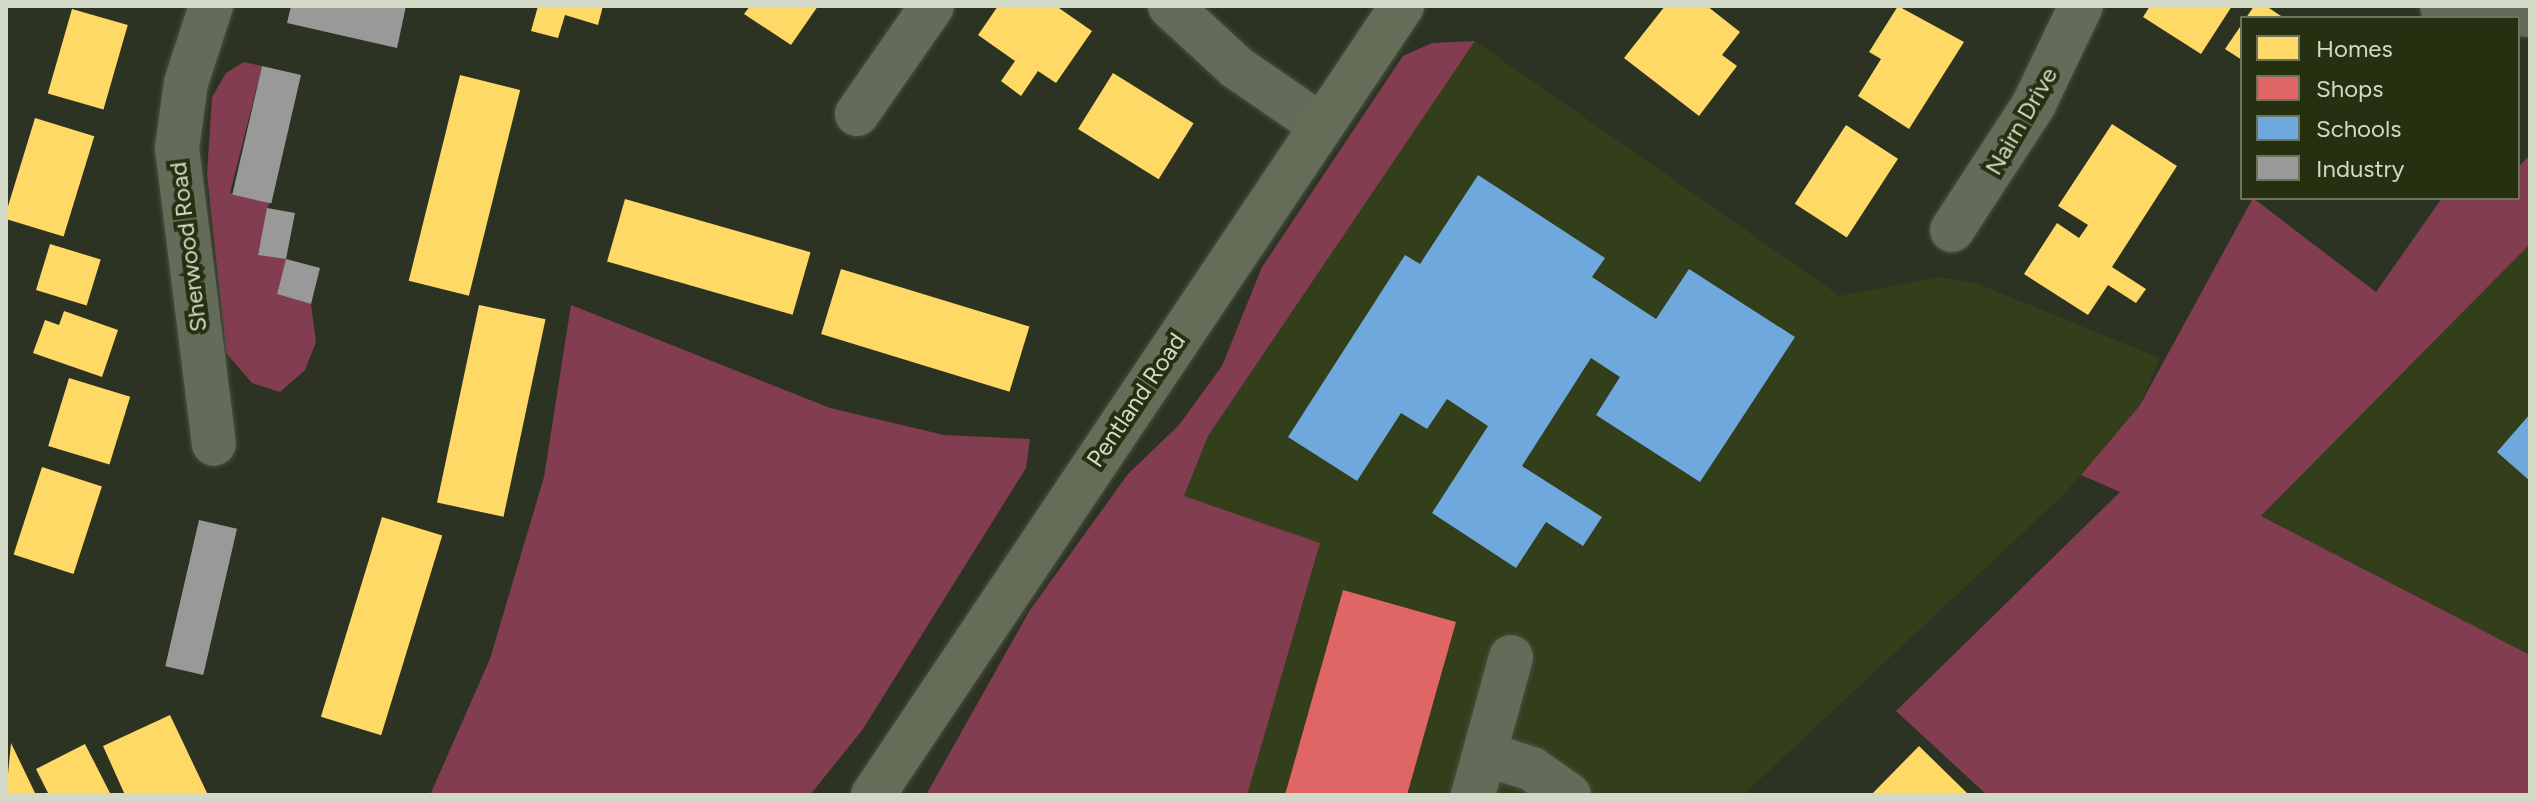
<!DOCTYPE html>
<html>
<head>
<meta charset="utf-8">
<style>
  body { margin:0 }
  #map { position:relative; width:2536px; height:801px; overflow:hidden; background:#2d3322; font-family:Figtree,sans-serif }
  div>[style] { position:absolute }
  .built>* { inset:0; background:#333e1b }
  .green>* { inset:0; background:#823e50 }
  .homes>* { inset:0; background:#ffd966; transform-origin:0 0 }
  .shops>* { inset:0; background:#e06666 }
  .schools>* { inset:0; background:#6fa8dc }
  .industry>* { inset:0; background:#999; transform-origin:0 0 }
  .roads { filter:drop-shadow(0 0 2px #4a4f41) drop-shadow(0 0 2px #4a4f41) }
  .street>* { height:44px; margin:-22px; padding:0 22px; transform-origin:22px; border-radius:22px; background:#656b59 }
  .secondary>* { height:44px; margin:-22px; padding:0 22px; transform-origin:22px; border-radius:22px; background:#656d58 }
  span { translate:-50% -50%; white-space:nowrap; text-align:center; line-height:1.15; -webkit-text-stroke:8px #263011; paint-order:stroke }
  .street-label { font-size:24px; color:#d2d9c7 }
  .frame { position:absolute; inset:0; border:8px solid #d2d9c7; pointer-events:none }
  .legend { position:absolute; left:2240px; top:16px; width:280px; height:184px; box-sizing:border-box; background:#263011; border:2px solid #6b745a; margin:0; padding:10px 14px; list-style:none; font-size:24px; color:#d2d9c7 }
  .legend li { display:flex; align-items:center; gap:16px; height:40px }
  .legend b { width:40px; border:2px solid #6b745a }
</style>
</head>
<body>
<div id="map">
  <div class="built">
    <div style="clip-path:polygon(1475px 41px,1840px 296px,1940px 277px,1978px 284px,2160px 358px,2140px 405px,2064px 494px,1743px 795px,1247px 795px,1320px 543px,1184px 496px,1208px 436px)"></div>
    <div style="clip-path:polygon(2530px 244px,2530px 655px,2261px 516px)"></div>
  </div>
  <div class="green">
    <div style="clip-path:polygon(1475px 41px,1208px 436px,1184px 496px,1320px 543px,1247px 795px,926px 795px,1030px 610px,1128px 474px,1179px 425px,1222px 366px,1262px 267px,1403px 56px,1432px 43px)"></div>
    <div style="clip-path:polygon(244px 62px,262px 66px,230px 193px,269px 203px,258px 254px,286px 259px,277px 294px,311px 304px,316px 342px,305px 370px,280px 392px,252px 383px,226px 353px,207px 174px,212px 97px,226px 73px)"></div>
    <div style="clip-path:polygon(2530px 155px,2530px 244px,2261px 516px,2530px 655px,2530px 795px,1987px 795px,1896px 711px,2120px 492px,2081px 475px,2140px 405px,2253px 198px,2376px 292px,2442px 198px,2518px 198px,2518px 167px)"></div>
    <div style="clip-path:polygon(571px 305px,830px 408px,944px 435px,1030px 439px,1026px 468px,863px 729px,810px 795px,430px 795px,490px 659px,544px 477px)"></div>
  </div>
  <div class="homes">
    <div style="clip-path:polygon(538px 6px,603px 6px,598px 25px,565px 15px,558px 38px,531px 31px)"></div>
    <div style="clip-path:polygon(750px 6px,818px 6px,791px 45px,744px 14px)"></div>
    <div style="clip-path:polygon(998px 6px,1056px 6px,1092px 31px,1056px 83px,1038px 71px,1021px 96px,1001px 81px,1015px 61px,978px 35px)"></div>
    <div style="clip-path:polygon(1665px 6px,1707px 6px,1740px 32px,1722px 55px,1737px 66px,1699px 116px,1624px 58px)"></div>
    <div style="clip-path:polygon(1898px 6px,1964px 42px,1909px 129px,1858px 96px,1881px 59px,1869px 52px)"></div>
    <div style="clip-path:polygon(2150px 6px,2232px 6px,2201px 54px,2143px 17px)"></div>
    <div style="clip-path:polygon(2254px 6px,2266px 6px,2284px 18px,2246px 18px)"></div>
    <div style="left:72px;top:9px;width:58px;height:88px;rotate:16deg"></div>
    <div style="clip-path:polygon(2242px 24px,2242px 60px,2225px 49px)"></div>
    <div style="left:1113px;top:73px;width:95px;height:66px;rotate:32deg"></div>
    <div style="left:460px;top:75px;width:62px;height:212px;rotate:14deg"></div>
    <div style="left:35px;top:118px;width:62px;height:105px;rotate:17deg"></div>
    <div style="clip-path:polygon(2112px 124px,2177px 166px,2112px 267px,2146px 289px,2136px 303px,2108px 285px,2088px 315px,2024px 274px,2057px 223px,2079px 238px,2088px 225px,2058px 206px)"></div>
    <div style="left:1846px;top:125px;width:62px;height:94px;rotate:33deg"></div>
    <div style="left:625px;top:199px;width:193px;height:65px;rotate:16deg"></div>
    <div style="left:50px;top:244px;width:53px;height:48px;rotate:17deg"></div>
    <div style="left:841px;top:269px;width:197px;height:68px;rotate:17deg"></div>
    <div style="left:479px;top:305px;width:68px;height:202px;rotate:12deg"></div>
    <div style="clip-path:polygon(64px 311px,118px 330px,102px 377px,33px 353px,45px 320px,59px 325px)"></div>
    <div style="left:69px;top:378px;width:64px;height:71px;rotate:17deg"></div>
    <div style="left:42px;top:467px;width:63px;height:92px;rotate:18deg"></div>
    <div style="left:382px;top:517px;width:63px;height:209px;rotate:17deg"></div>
    <div style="clip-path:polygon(170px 715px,208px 795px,125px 795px,103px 746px)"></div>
    <div style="clip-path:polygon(11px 743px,36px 795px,6px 795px)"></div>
    <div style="clip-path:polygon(85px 744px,111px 795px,49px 795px,36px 769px)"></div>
    <div style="clip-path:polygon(1919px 746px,1967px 793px,1871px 795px)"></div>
  </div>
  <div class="shops">
    <div style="clip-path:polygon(1343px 590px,1456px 622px,1407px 795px,1285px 795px)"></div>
  </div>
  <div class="schools">
    <div style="clip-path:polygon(1478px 175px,1605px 258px,1592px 277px,1656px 319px,1689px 269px,1795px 337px,1700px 482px,1596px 415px,1620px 377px,1591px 358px,1522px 466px,1602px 517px,1583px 546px,1546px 522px,1516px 568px,1432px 513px,1488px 426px,1447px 399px,1427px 429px,1401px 413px,1357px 481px,1288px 437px,1405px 255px,1420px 264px)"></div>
    <div style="clip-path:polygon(2530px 414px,2530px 481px,2497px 452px)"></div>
  </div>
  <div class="industry">
    <div style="clip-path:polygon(291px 6px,406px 6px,397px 48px,287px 23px)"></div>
    <div style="left:262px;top:66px;width:40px;height:132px;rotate:13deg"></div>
    <div style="clip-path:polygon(267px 208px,295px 213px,286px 259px,320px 268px,311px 304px,277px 294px,286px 259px,258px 255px)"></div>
    <div style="left:199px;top:520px;width:39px;height:150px;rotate:13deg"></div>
  </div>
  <div class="roads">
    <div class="street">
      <div style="left:211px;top:6px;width:81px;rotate:108deg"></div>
      <div style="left:186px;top:83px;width:66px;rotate:97.9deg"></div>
      <div style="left:177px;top:148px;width:298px;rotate:82.9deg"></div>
      <div style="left:1170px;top:6px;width:90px;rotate:42.7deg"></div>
      <div style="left:1236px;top:67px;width:102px;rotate:34.6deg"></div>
      <div style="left:2442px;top:6px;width:88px;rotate:5.8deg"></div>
      <div style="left:857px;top:114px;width:131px;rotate:-55.2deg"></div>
      <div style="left:1952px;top:230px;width:150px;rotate:-56.9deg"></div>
      <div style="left:2034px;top:104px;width:109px;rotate:-64.4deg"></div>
      <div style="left:1485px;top:754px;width:49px;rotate:17.7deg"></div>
      <div style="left:1532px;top:769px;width:45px;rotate:35.1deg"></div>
      <div style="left:1473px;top:795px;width:143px;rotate:-74.6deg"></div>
    </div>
    <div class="secondary">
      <div style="left:873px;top:795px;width:950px;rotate:-56.16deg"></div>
    </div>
  </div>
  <div class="street-label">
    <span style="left:2021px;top:121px;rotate:-60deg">Nairn Drive</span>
    <span style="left:188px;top:247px;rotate:-97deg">Sherwood Road</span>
    <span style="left:1136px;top:400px;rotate:-56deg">Pentland Road</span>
  </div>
  <div class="frame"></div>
  <ul class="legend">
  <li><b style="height:22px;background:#ffd966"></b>Homes</li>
  <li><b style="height:22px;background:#e06666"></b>Shops</li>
  <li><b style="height:22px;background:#6fa8dc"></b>Schools</li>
  <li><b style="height:22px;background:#999"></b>Industry</li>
  </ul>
</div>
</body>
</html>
